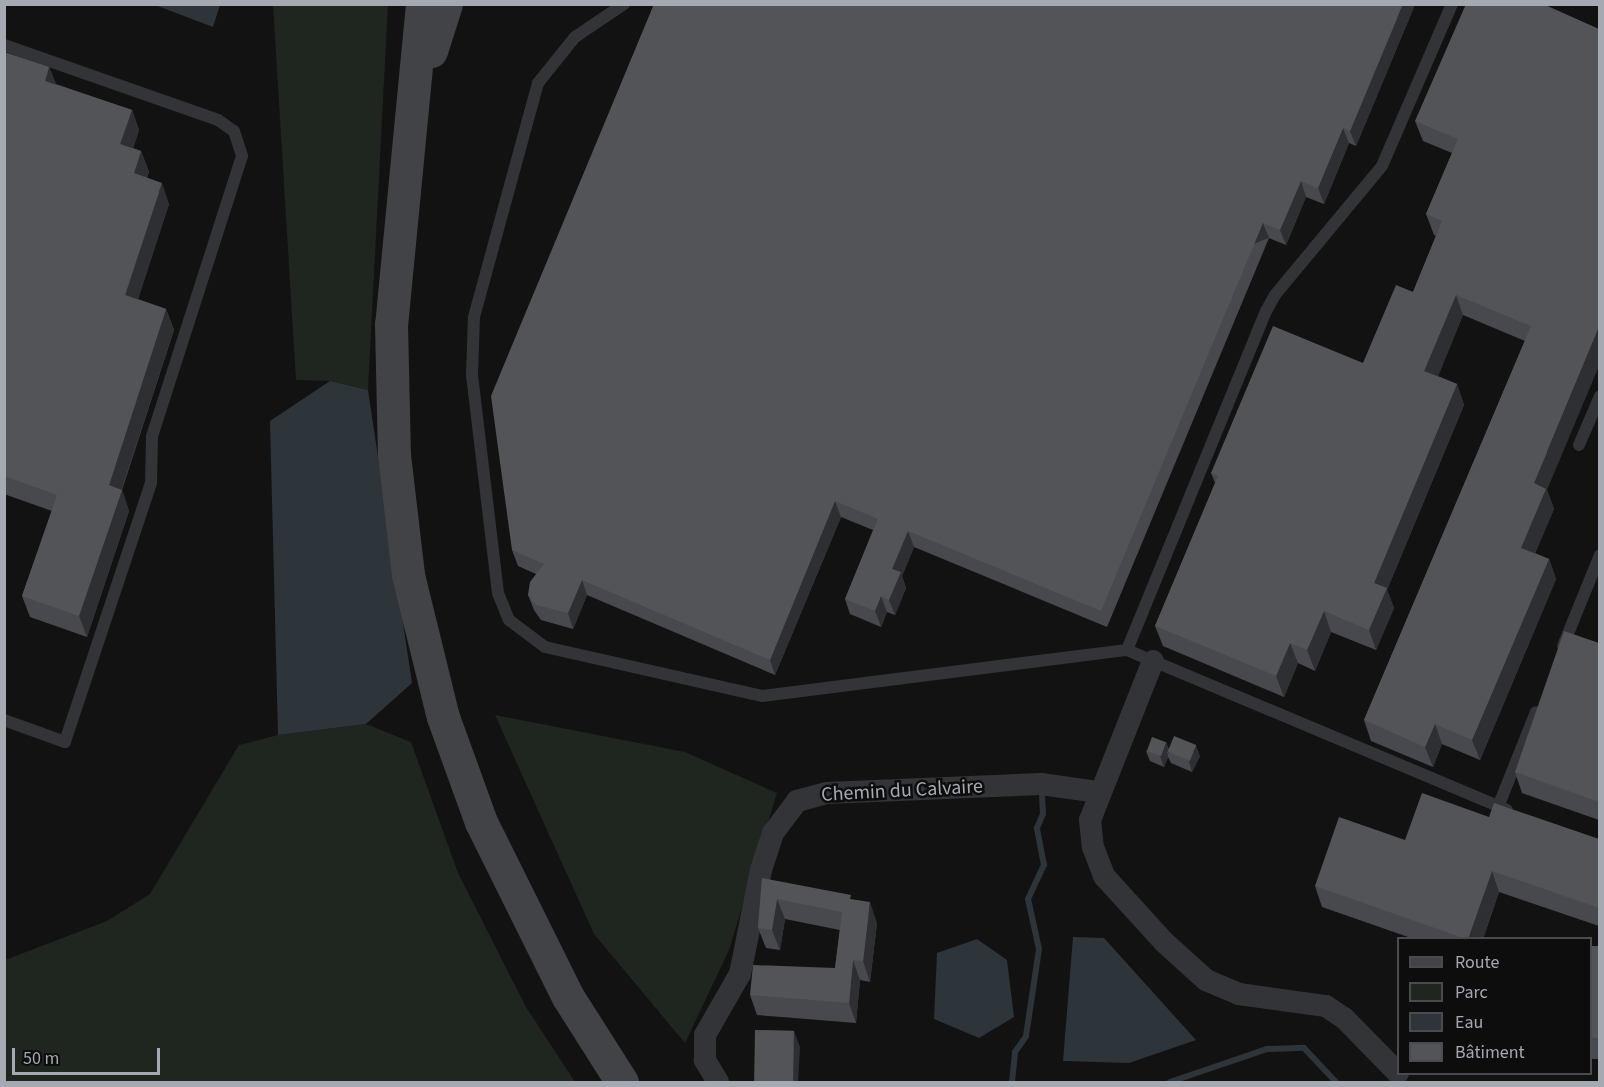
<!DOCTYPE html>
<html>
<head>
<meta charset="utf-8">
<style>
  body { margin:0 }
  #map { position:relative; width:1604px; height:1087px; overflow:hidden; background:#121213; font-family:"Source Sans 3",sans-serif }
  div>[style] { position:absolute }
  .green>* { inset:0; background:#1f251f }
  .water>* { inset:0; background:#2d343a }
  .stream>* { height:6px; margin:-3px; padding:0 3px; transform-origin:3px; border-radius:3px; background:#2d343a }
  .lane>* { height:12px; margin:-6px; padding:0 6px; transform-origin:6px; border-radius:6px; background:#333438 }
  .street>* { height:22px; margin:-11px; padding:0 11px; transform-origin:11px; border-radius:11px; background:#333438 }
  .secondary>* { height:33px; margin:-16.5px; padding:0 16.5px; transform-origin:16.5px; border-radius:16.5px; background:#424347 }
  .wall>* { inset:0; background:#48494e; transform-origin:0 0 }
  .shaded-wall>* { inset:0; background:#2e2f32; transform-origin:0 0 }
  .building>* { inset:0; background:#525458; transform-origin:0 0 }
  span { translate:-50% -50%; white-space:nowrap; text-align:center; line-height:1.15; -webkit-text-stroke:5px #0d0d0e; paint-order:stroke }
  .street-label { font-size:20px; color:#a5a9b2 }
  .frame { position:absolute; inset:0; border:6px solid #a5a9b2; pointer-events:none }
  .legend { position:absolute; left:1397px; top:937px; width:195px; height:138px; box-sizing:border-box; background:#0d0d0e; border:2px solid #4a4b50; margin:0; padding:8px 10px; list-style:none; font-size:18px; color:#a5a9b2 }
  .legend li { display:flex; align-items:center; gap:12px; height:30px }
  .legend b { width:30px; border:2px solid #4a4b50 }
  .scale { position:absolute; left:12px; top:1048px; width:148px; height:27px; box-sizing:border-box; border:3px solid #a5a9b2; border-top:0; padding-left:8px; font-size:18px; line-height:21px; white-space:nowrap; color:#a5a9b2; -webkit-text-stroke:4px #0d0d0e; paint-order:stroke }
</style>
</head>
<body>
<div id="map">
  <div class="green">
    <div style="clip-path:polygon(388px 4px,368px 390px,330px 381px,296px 380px,273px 5px)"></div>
    <div style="clip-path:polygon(495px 715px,685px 752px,777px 793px,729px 950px,685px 1043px,594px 934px)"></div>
    <div style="clip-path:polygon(366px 724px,411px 742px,458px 873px,526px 1007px,575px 1082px,5px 1082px,5px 960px,107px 921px,150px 894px,239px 745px,278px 735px)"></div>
  </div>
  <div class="water">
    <div style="clip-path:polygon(155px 5px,220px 5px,213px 27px)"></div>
    <div style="clip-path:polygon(330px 381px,368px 390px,412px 683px,366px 724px,278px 735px,270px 421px)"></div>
    <div style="clip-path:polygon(1073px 937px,1104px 938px,1196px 1040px,1129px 1063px,1063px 1061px)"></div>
    <div style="clip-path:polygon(977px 939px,1007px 960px,1014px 1017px,979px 1038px,934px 1019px,937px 953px)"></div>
  </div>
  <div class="stream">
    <div style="left:1012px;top:1082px;width:30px;rotate:-84deg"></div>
    <div style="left:1015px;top:1052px;width:19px;rotate:-55deg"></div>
    <div style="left:1026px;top:1036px;width:88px;rotate:-81.5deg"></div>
    <div style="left:1039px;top:949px;width:51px;rotate:-102.4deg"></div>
    <div style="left:1028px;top:899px;width:38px;rotate:-65deg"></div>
    <div style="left:1044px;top:865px;width:38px;rotate:-101deg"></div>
    <div style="left:1037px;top:828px;width:15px;rotate:-67deg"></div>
    <div style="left:1043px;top:814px;width:18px;rotate:-93deg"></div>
    <div style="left:1170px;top:1082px;width:102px;rotate:-18.8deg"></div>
    <div style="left:1267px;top:1049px;width:37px;rotate:-2deg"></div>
    <div style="left:1304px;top:1048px;width:47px;rotate:46.7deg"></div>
  </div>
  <div class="lane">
    <div style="left:624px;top:4px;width:59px;rotate:146deg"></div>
    <div style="left:575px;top:37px;width:59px;rotate:128.8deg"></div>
    <div style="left:538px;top:83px;width:243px;rotate:105.3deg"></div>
    <div style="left:474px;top:317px;width:58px;rotate:92deg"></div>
    <div style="left:472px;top:375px;width:220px;rotate:83.2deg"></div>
    <div style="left:498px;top:593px;width:29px;rotate:68deg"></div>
    <div style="left:509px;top:620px;width:45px;rotate:36.9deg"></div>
    <div style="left:545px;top:647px;width:222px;rotate:12.7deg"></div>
    <div style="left:762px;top:696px;width:368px;rotate:-7.2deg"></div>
    <div style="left:1452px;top:4px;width:176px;rotate:113.4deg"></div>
    <div style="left:1382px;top:166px;width:168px;rotate:129.7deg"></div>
    <div style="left:1275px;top:295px;width:18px;rotate:119deg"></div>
    <div style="left:1266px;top:311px;width:366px;rotate:112.3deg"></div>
    <div style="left:1127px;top:650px;width:412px;rotate:22.8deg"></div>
    <div style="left:4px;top:45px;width:227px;rotate:19.3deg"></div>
    <div style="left:218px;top:120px;width:19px;rotate:35deg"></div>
    <div style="left:234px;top:131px;width:26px;rotate:72deg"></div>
    <div style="left:242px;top:156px;width:295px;rotate:107.8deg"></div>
    <div style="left:152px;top:437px;width:46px;rotate:91.2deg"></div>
    <div style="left:151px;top:483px;width:273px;rotate:108.4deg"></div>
    <div style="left:65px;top:742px;width:65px;rotate:-160.2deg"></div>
    <div style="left:1579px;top:445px;width:53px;rotate:-66.8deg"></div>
    <div style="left:1563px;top:646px;width:98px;rotate:-67.9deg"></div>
    <div style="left:1498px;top:807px;width:102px;rotate:-68.2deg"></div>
  </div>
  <div class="street">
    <div style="left:1153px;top:661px;width:171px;rotate:111.6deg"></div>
    <div style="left:1090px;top:820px;width:27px;rotate:84deg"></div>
    <div style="left:1093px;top:847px;width:31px;rotate:69deg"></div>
    <div style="left:1104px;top:876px;width:89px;rotate:47.7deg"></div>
    <div style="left:1164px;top:942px;width:57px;rotate:42.1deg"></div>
    <div style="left:1206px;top:980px;width:36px;rotate:23deg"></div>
    <div style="left:1239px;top:994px;width:88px;rotate:7.9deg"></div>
    <div style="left:1326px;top:1006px;width:22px;rotate:34deg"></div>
    <div style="left:1344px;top:1018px;width:77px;rotate:45.5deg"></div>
    <div style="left:718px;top:1082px;width:26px;rotate:-121deg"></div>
    <div style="left:705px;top:1060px;width:25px;rotate:-90deg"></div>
    <div style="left:705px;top:1035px;width:70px;rotate:-60.2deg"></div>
    <div style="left:740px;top:974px;width:106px;rotate:-78.6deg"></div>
    <div style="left:761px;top:870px;width:39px;rotate:-72deg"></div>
    <div style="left:773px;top:833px;width:40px;rotate:-53deg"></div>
    <div style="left:797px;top:801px;width:31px;rotate:-15deg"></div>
    <div style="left:827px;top:793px;width:214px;rotate:-2.4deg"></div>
    <div style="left:1041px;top:784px;width:58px;rotate:8deg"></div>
  </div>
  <div class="secondary">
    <div style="left:422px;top:4px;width:321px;rotate:95.5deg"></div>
    <div style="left:391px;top:324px;width:131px;rotate:88.7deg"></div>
    <div style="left:394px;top:455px;width:121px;rotate:83.3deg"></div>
    <div style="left:408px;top:575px;width:146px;rotate:76.2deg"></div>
    <div style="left:443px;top:717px;width:112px;rotate:70.1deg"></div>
    <div style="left:481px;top:822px;width:195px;rotate:63.6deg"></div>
    <div style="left:568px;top:997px;width:101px;rotate:57.6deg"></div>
    <div style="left:431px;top:51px;width:49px;rotate:-72.3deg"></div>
  </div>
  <div class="wall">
    <div style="clip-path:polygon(1543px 4px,1547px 490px,1554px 509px,1535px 553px,1549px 559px,1556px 579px,1480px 760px,1442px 744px,1433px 767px,1371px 741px,1364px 720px,1525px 341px,1463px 315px,1438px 376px,1457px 384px,1464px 405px,1387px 590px,1394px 608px,1376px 650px,1331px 632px,1315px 671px,1298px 663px,1284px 697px,1163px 646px,1155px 626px,1215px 483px,1211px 473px,1363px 363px,1413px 292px,1436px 236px,1434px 235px,1426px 214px,1452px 153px,1423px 141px,1415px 121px)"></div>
    <div style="clip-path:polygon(1414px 7px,1356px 146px,1349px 143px,1324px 204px,1306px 197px,1286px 245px,1269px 238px,1107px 627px,914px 547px,902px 576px,906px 588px,895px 615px,887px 612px,881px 627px,850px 614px,845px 599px,873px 530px,841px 517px,775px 675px,587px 595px,573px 629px,541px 620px,534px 610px,528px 595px,536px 574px,518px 566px,512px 550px)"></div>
    <div style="clip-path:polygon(4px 52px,49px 67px,56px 84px,132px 110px,139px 130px,133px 148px,141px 151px,149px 172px,147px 178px,169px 204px,138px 299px,166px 309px,174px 330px,122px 490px,129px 511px,87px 637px,30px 617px,22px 596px,52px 511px,4px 494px)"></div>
    <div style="clip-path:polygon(1599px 643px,1599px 820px,1522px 793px,1515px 772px)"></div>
    <div style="clip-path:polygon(1166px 742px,1168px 748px,1200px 756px,1192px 772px,1171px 763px,1168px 757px,1164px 767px,1150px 761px,1146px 751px)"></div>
    <div style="clip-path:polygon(1489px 817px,1599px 839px,1599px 926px,1499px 892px,1483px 939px,1414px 939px,1322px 907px,1315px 886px,1405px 840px)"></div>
    <div style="clip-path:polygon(762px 878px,853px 900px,877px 923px,870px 982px,860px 980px,856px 1023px,757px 1015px,750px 995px,835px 968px,840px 930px,785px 919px,780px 950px,766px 948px,758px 928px)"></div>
    <div style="left:1599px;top:946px;width:113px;height:9px;rotate:90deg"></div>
  </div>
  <div class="shaded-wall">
    <div style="clip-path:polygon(1403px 4px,1413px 4px,1414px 7px,1356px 146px,1350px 131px)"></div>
    <div style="clip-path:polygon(49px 67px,57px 87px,45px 81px)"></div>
    <div style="clip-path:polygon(132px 110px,139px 130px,128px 165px,120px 144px)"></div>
    <div style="clip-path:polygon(1343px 128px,1349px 143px,1324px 204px,1318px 188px)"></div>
    <div style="clip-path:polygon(141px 151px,149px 172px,141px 194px,134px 173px)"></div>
    <div style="clip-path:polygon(1301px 181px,1306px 197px,1286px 245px,1280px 230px)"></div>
    <div style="clip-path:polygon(162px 183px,169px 204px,133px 315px,125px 295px)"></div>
    <div style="left:1263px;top:223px;width:16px;height:420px;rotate:68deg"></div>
    <div style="clip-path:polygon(1456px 295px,1463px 315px,1432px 391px,1424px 371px)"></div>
    <div style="clip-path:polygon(166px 309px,174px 330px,116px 506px,109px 485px)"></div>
    <div style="clip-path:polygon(1599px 327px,1599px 366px,1547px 490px,1554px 509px,1529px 568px,1521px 548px,1534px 483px)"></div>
    <div style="clip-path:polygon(1457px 384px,1464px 405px,1387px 590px,1394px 608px,1376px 650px,1369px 630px,1374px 583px)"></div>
    <div style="clip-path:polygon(122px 490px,129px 511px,87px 637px,79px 616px)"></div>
    <div style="clip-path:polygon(835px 501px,841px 517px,775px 675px,770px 660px)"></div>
    <div style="clip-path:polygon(908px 531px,914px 547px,902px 576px,906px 588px,895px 615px,889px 600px,892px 569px)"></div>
    <div style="clip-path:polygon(1549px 559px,1556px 579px,1480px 760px,1472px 740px)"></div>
    <div style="clip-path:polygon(582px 580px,587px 595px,573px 629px,568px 613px)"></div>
    <div style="clip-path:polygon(881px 596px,887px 612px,881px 627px,875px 611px)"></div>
    <div style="clip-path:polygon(1324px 611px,1331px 632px,1315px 671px,1307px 650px)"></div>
    <div style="clip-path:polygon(1290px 643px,1298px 663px,1284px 697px,1276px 676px)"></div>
    <div style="clip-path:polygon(1435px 724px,1442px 744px,1433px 767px,1425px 747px)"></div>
    <div style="clip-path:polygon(1166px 742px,1170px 753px,1167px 752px,1168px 757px,1164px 767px,1160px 756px)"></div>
    <div style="clip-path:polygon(1196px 745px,1200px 756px,1192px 772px,1189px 762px)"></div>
    <div style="clip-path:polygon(1492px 871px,1499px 892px,1483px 939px,1468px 939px)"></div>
    <div style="clip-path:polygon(777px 899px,785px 919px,780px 950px,772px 930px)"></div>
    <div style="clip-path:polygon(870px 902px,877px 923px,870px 982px,863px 961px)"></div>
    <div style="clip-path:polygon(853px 960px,860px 980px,856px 1023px,849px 1003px)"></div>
    <div style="clip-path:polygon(794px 1031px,800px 1047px,798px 1083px,791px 1083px)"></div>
  </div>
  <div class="building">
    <div style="clip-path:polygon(654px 4px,1403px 4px,1350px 131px,1343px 128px,1318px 188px,1301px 181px,1280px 230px,1263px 223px,1101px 611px,908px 531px,892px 569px,901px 572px,889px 600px,881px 596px,875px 611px,845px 599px,878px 519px,835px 501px,770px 660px,582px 580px,568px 613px,536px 605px,528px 595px,530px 582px,544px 564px,512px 550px,491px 396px)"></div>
    <div style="clip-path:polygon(1466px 4px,1543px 4px,1599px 29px,1599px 327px,1534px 483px,1546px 489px,1521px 548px,1549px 559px,1472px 740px,1435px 724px,1425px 747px,1364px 720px,1531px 326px,1456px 295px,1424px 371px,1457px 384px,1374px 583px,1387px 588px,1369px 630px,1324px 611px,1307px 650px,1290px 643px,1276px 676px,1155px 626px,1218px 476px,1211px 473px,1273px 326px,1363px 363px,1396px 285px,1413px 292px,1442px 221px,1426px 214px,1458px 139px,1415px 121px)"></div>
    <div style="clip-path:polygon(4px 52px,49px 67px,45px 81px,132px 110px,120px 144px,141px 151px,134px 173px,162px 183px,125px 295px,166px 309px,109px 485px,122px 490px,79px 616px,22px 596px,57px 495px,4px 476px)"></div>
    <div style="clip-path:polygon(1564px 631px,1599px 643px,1599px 802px,1515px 772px)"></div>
    <div style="left:1174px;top:736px;width:24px;height:17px;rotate:22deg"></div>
    <div style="left:1152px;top:737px;width:15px;height:15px;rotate:20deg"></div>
    <div style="clip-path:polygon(1422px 793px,1489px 817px,1494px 803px,1599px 839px,1599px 908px,1492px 871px,1468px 939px,1466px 939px,1315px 886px,1339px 817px,1405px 840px)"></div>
    <div style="clip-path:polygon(762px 878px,851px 895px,850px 899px,870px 902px,863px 961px,853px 960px,849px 1003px,750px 995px,753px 965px,835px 968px,842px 912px,777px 899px,772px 930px,758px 928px)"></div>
    <div style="left:1599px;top:946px;width:92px;height:9px;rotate:90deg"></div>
    <div style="left:755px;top:1030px;width:39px;height:51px;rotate:1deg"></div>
  </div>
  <div class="street-label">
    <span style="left:902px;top:791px;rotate:-3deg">Chemin du Calvaire</span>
  </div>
  <div class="frame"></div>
  <ul class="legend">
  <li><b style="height:8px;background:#424347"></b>Route</li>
  <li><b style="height:16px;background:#1f251f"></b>Parc</li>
  <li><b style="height:16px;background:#2d343a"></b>Eau</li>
  <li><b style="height:16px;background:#525458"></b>Bâtiment</li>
  </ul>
  <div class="scale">50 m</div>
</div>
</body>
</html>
